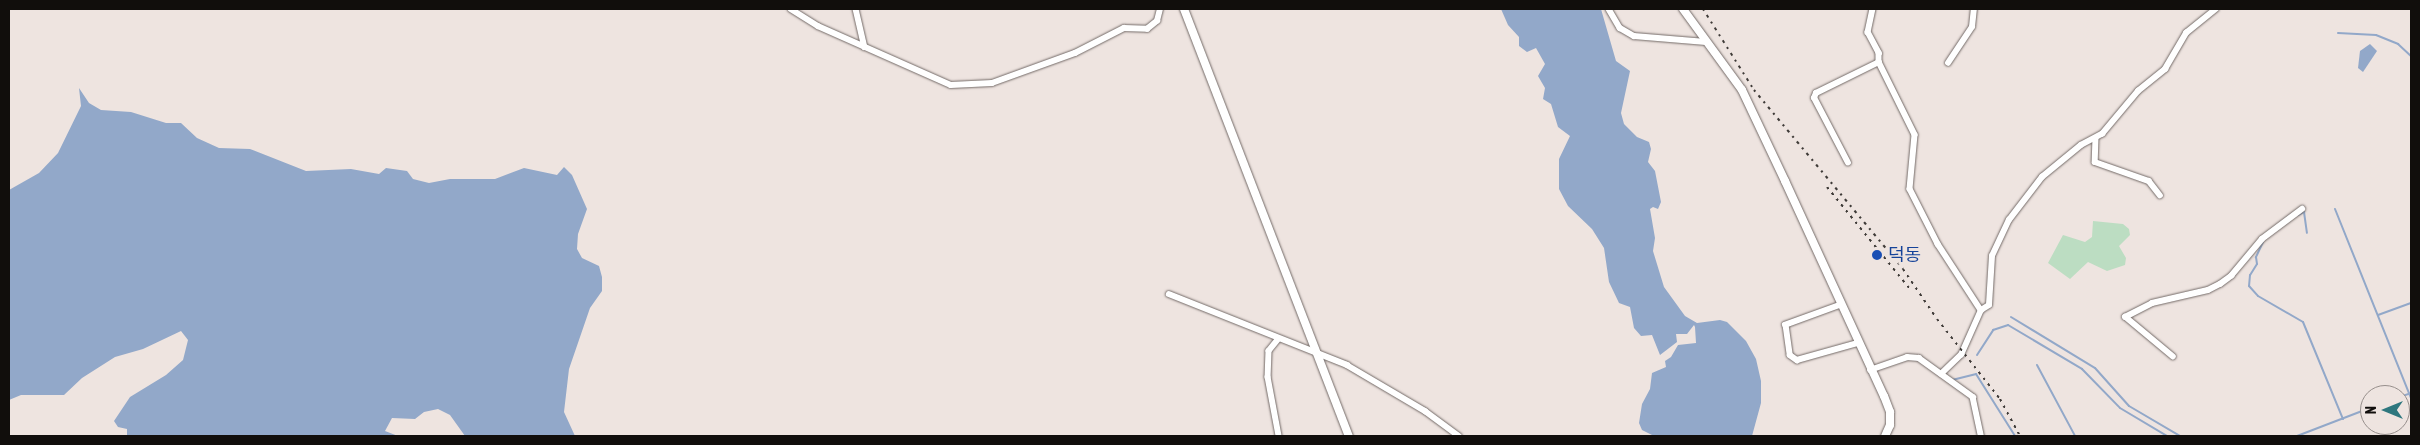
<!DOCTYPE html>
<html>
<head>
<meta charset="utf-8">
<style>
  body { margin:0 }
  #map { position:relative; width:2420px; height:445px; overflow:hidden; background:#eee4e0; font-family:"Asap Condensed","Noto Sans KR",sans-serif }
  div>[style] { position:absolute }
  .green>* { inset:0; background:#bcddc2 }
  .water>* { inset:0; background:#92a8c9 }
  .stream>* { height:2px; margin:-1px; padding:0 1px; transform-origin:1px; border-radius:1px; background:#92a8c9 }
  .roads { filter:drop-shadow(0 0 1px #736a67) drop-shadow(0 0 1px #736a67) }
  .minor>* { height:5.5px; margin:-2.75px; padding:0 2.75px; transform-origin:2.75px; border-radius:2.75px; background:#fff }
  .major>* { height:8px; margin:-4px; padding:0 4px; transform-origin:4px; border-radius:4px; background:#fff }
  .rail>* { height:2px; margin-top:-1px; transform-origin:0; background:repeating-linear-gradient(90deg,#3e3a37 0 2.5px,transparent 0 7.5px) }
  .dots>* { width:14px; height:14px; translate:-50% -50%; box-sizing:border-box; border:2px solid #eee4e0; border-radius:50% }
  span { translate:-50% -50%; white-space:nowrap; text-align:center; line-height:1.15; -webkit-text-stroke:5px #eee4e0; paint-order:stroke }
  .transit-label { font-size:18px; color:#164399 }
  .left { translate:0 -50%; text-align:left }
  .frame { position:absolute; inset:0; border:10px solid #110e0c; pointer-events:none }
  .north { position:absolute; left:2360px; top:385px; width:50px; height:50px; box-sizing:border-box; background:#eee4e0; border:1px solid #968e8b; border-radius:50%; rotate:270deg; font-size:14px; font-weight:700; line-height:20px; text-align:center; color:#110e0c }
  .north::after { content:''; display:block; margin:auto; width:18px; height:22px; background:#2e777e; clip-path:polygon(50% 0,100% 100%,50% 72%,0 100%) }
</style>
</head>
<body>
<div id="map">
  <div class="green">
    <div style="clip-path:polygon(2093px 221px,2123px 224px,2129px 229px,2130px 235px,2119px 246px,2126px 258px,2125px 265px,2107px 271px,2088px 262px,2070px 279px,2048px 263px,2063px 235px,2085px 242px,2092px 237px)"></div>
  </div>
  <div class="water">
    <div style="clip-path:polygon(1501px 9px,1601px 9px,1616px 61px,1630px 71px,1621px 113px,1624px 124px,1637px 137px,1649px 142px,1651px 149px,1648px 162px,1655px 171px,1661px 202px,1658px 209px,1653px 207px,1650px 209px,1655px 238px,1653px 251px,1664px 287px,1685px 316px,1697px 323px,1720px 320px,1727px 322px,1746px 341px,1756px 359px,1761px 381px,1761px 403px,1752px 436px,1654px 436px,1642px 430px,1639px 423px,1642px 404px,1650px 389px,1652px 373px,1666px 367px,1665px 361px,1671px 357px,1678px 345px,1696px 343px,1695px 327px,1694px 325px,1687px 334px,1676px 334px,1677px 342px,1660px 355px,1652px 335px,1641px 336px,1634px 328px,1630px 307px,1619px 303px,1609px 282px,1604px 248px,1592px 229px,1568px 206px,1559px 189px,1559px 159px,1570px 136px,1558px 127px,1551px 104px,1543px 99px,1545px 88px,1538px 76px,1545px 64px,1536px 48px,1527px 52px,1519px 46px,1519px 37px,1508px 25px)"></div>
    <div style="clip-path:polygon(2370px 44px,2377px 51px,2363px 72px,2358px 68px,2360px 51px)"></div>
    <div style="clip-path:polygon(79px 88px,89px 103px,101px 110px,131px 112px,166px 123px,181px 123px,197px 138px,219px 148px,250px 149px,306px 171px,351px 169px,379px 174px,386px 168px,407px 171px,413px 179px,429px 183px,450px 179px,495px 179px,524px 168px,557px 175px,564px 167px,572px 175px,587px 209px,578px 234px,577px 249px,582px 258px,599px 266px,602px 277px,602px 291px,590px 308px,569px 369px,564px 412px,575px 436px,465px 436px,450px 415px,438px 409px,424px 412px,415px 419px,392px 418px,385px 431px,398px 436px,127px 436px,127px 429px,118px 427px,114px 421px,130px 397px,166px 375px,183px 360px,188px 340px,181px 331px,143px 349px,115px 357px,82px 378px,64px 395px,21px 395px,9px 400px,9px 190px,39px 173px,58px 153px,81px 106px)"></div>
  </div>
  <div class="stream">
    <div style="left:2338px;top:33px;width:38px;rotate:3deg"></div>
    <div style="left:2376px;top:35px;width:24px;rotate:22deg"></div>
    <div style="left:2398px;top:44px;width:18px;rotate:43deg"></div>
    <div style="left:2335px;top:209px;width:204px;rotate:68.1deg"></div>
    <div style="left:2298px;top:215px;width:7px;rotate:-27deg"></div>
    <div style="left:2304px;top:212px;width:21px;rotate:82deg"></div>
    <div style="left:2263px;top:242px;width:17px;rotate:115deg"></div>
    <div style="left:2256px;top:257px;width:7px;rotate:82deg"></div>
    <div style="left:2257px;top:264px;width:13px;rotate:122deg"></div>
    <div style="left:2250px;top:275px;width:11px;rotate:95deg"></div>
    <div style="left:2249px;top:286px;width:13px;rotate:48deg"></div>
    <div style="left:2258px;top:296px;width:52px;rotate:30deg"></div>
    <div style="left:2303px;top:322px;width:105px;rotate:67.6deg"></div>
    <div style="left:2378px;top:315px;width:35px;rotate:-20deg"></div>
    <div style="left:2011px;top:317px;width:98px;rotate:31.3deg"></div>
    <div style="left:2095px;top:368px;width:51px;rotate:48.2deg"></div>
    <div style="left:2129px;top:406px;width:59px;rotate:30.5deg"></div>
    <div style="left:1977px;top:355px;width:30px;rotate:-57deg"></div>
    <div style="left:1993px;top:330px;width:16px;rotate:-18deg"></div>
    <div style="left:2008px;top:325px;width:86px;rotate:30.7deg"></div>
    <div style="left:2082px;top:369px;width:54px;rotate:45.7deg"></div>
    <div style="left:2120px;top:408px;width:55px;rotate:30.8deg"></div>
    <div style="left:2037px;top:365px;width:81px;rotate:61.8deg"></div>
    <div style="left:1952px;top:380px;width:25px;rotate:-14deg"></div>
    <div style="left:1976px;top:374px;width:73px;rotate:57.8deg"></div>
    <div style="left:2400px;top:397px;width:12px;rotate:-20deg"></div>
    <div style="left:2297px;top:436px;width:78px;rotate:-21deg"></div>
  </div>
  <div class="roads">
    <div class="minor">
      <div style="left:791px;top:9px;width:32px;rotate:32deg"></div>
      <div style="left:818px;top:26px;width:145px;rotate:23.9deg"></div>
      <div style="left:951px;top:85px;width:41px;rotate:-2.8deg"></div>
      <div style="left:992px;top:83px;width:88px;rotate:-19.9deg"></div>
      <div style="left:1075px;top:53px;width:55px;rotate:-27deg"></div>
      <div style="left:1124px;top:28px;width:23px;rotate:2deg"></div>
      <div style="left:1147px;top:29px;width:13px;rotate:-39deg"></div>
      <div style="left:1157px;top:21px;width:12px;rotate:-76deg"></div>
      <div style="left:856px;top:9px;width:39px;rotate:77deg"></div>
      <div style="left:1609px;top:9px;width:22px;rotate:60deg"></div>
      <div style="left:1620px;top:28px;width:16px;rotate:30deg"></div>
      <div style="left:1634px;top:36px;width:72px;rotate:4.8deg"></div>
      <div style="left:1873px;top:9px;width:24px;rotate:102deg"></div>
      <div style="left:1868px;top:32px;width:24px;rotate:62deg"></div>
      <div style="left:1879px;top:53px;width:9px;rotate:90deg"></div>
      <div style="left:1948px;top:63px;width:43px;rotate:-56.3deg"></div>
      <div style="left:1972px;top:27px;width:18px;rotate:-84deg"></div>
      <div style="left:2096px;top:138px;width:24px;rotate:92deg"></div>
      <div style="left:2095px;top:162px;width:57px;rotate:19.4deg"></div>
      <div style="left:2149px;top:181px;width:18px;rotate:52deg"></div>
      <div style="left:1848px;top:163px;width:73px;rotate:-117.6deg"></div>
      <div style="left:1814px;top:98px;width:5px;rotate:-68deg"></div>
      <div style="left:1816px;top:93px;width:70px;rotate:-26.2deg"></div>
      <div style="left:1879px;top:62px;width:81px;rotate:63.7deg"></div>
      <div style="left:1915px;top:135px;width:54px;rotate:95.3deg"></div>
      <div style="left:1910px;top:189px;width:62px;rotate:63deg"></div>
      <div style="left:1938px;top:244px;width:79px;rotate:56.9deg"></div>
      <div style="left:1169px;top:294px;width:192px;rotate:21.7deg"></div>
      <div style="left:1347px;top:365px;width:91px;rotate:30.5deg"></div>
      <div style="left:1425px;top:411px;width:42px;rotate:36.3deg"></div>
      <div style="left:1841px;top:305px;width:59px;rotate:160deg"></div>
      <div style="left:1786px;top:325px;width:30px;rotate:82deg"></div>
      <div style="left:1790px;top:355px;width:9px;rotate:36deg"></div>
      <div style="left:1797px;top:360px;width:63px;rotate:-15.6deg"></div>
      <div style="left:1278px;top:340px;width:14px;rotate:129deg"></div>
      <div style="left:1269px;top:351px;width:26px;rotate:92deg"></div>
      <div style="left:1268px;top:377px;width:60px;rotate:79.4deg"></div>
      <div style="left:2173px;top:357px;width:62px;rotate:-140.2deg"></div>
      <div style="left:2125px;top:317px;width:30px;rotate:-27deg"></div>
      <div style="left:2152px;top:303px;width:57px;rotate:-13.1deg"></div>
      <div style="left:2208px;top:290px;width:13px;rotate:-27deg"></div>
      <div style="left:2220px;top:284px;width:14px;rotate:-36deg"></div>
      <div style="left:2231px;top:276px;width:48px;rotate:-50deg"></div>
      <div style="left:2262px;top:239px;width:50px;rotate:-36.9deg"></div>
      <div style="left:1870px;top:370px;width:39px;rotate:-19deg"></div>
      <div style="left:1907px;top:357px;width:12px;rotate:5deg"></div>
      <div style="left:1919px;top:358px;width:67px;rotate:35.8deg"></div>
      <div style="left:1973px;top:397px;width:40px;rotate:78deg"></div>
      <div style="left:1941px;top:374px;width:28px;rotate:-44deg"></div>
      <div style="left:1961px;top:355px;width:49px;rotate:-66deg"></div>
      <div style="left:1981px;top:310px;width:9px;rotate:-32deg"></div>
      <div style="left:1989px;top:305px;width:49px;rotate:-86.5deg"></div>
      <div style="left:1992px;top:256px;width:40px;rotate:-65deg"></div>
      <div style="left:2009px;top:220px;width:54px;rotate:-52.5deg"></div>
      <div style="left:2042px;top:177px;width:50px;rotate:-39.4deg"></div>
      <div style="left:2081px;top:145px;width:24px;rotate:-28deg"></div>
      <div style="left:2102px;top:134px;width:56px;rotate:-50.1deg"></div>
      <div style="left:2138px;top:91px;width:35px;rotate:-39deg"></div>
      <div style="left:2165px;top:69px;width:42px;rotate:-59.7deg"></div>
      <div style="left:2186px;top:33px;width:38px;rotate:-39deg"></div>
    </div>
    <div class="major">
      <div style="left:1184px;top:9px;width:458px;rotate:68.9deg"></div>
      <div style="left:1683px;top:9px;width:100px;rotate:53.9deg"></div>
      <div style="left:1742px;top:90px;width:101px;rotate:64.7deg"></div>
      <div style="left:1785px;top:181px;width:237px;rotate:65.3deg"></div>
      <div style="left:1884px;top:396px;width:17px;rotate:69deg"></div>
      <div style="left:1890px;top:412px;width:13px;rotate:90deg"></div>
      <div style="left:1890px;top:425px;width:12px;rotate:114deg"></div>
    </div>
  </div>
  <div class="rail">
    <div style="left:1703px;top:9px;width:96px;rotate:57.8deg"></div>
    <div style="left:1754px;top:90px;width:233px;rotate:50.2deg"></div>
    <div style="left:1903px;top:269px;width:60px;rotate:55.8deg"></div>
    <div style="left:1937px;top:319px;width:102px;rotate:51.8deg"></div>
    <div style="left:2000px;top:399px;width:42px;rotate:61.6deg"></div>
    <div style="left:1827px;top:187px;width:132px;rotate:50.9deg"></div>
  </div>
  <div class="dots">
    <div style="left:1877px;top:255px;background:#1a4fb4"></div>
  </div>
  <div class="transit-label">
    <span class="left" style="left:1888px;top:255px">덕동</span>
  </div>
  <div class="frame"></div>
  <div class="north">N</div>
</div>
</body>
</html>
